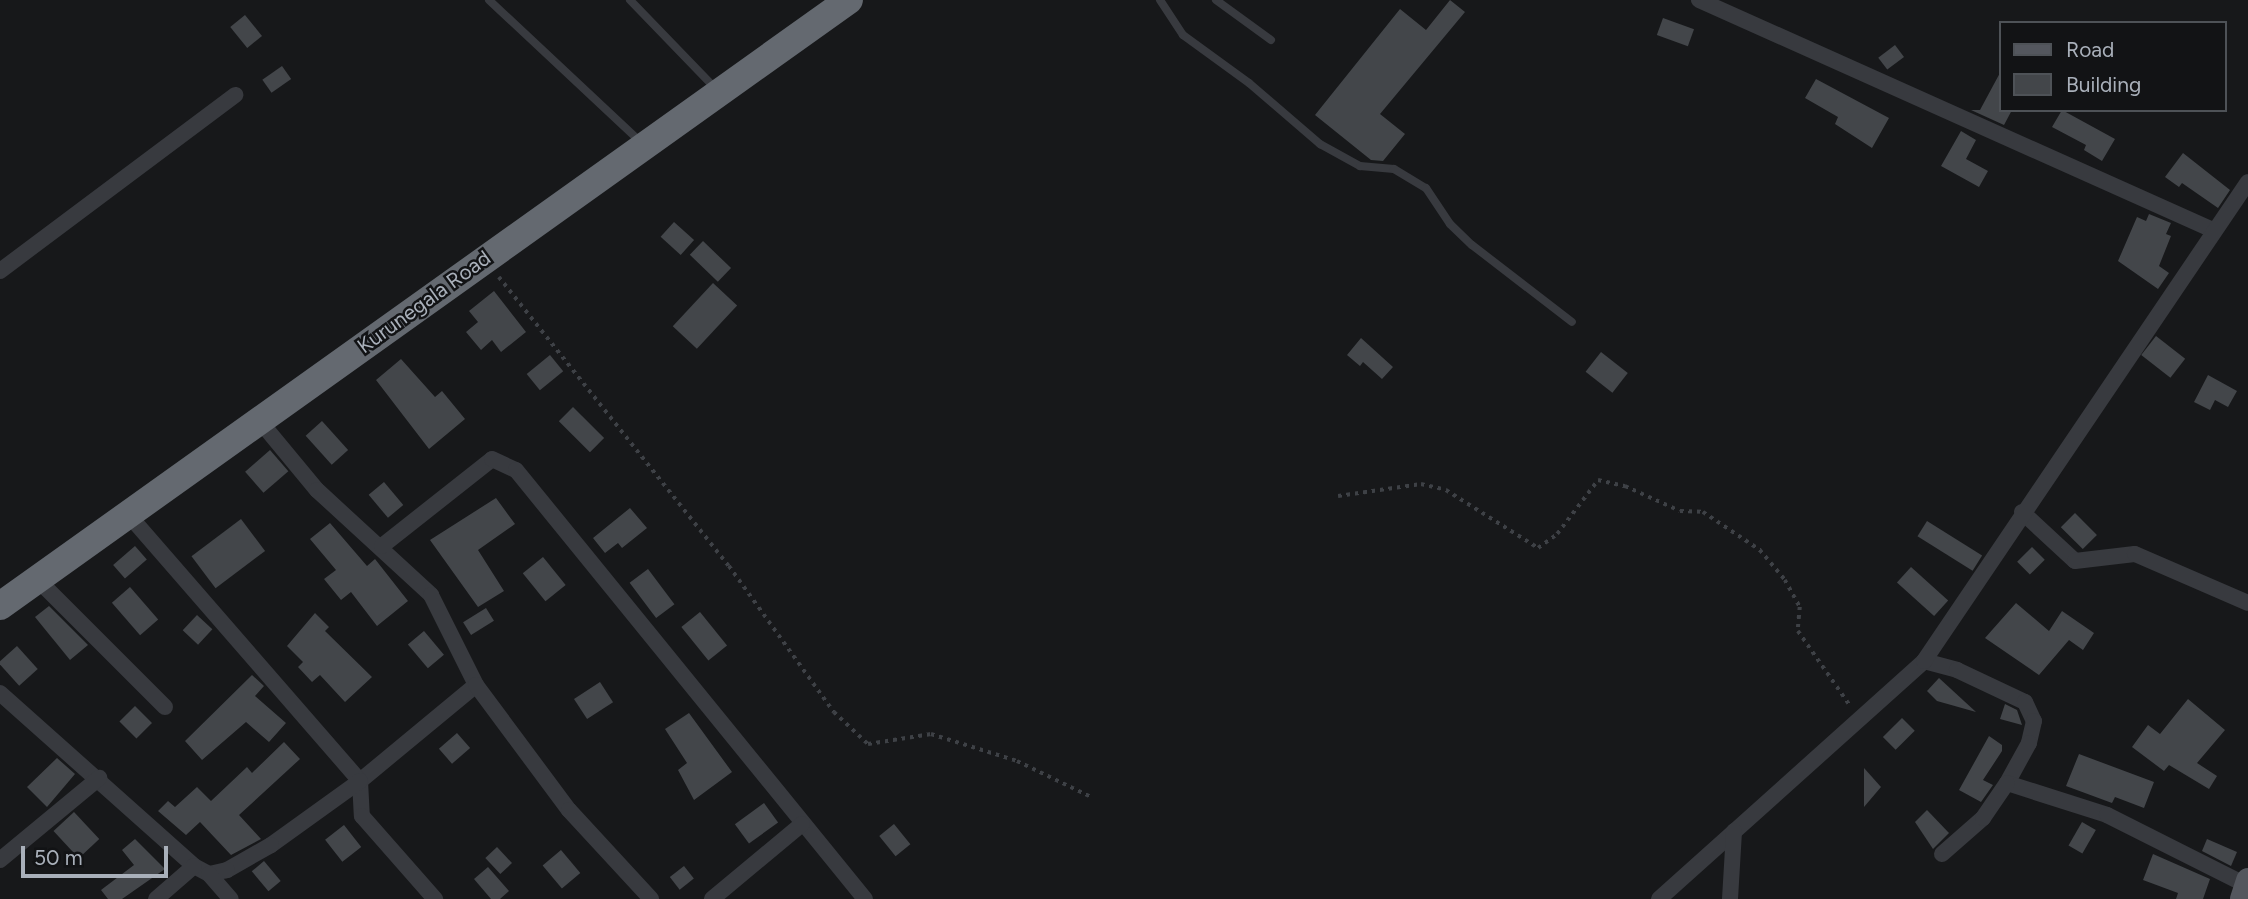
<!DOCTYPE html>
<html>
<head>
<meta charset="utf-8">
<style>
  body { margin:0 }
  #map { position:relative; width:2248px; height:899px; overflow:hidden; background:#17181a; font-family:Figtree,sans-serif }
  div>[style] { position:absolute }
  .building>* { inset:0; background:#43464a; transform-origin:0 0 }
  .path>* { height:3.5px; margin-top:-1.75px; transform-origin:0; background:repeating-linear-gradient(90deg,#3e4146 0 3.5px,transparent 0 8.5px) }
  .lane>* { height:8px; margin:-4px; padding:0 4px; transform-origin:4px; border-radius:4px; background:#383a3f }
  .street>* { height:16px; margin:-8px; padding:0 8px; transform-origin:8px; border-radius:8px; background:#383a3f }
  .primary>* { height:24px; margin:-12px; padding:0 12px; transform-origin:12px; border-radius:12px; background:#54575e }
  .highway>* { height:28px; margin:-14px; padding:0 14px; transform-origin:14px; border-radius:14px; background:#646970 }
  span { translate:-50% -50%; white-space:nowrap; text-align:center; line-height:1.15; -webkit-text-stroke:5px #121315; paint-order:stroke }
  .street-label { font-size:21px; color:#a9b0ba }
  .legend { position:absolute; left:1999px; top:21px; width:228px; height:91px; box-sizing:border-box; background:#121315; border:2px solid #4e5257; margin:0; padding:9px 12px; list-style:none; font-size:21px; color:#a9b0ba }
  .legend li { display:flex; align-items:center; gap:14px; height:35px }
  .legend b { width:35px; border:2px solid #4e5257 }
  .scale { position:absolute; left:21px; top:846px; width:147px; height:32px; box-sizing:border-box; border:4px solid #a9b0ba; border-top:0; padding-left:9px; font-size:21px; line-height:24px; white-space:nowrap; color:#a9b0ba; -webkit-text-stroke:5px #121315; paint-order:stroke }
</style>
</head>
<body>
<div id="map">
  <div class="building">
    <div style="clip-path:polygon(1450px 0,1465px 12px,1380px 114px,1405px 134px,1383px 161px,1371px 160px,1315px 115px,1400px 9px,1426px 30px)"></div>
    <div style="left:245px;top:15px;width:27px;height:19px;rotate:51deg"></div>
    <div style="left:1663px;top:18px;width:33px;height:18px;rotate:20deg"></div>
    <div style="left:1895px;top:45px;width:15px;height:21px;rotate:53deg"></div>
    <div style="left:282px;top:66px;width:16px;height:24px;rotate:55deg"></div>
    <div style="clip-path:polygon(2001px 71px,2001px 110px,2012px 110px,2004px 125px,1971px 110px,1980px 110px)"></div>
    <div style="clip-path:polygon(1816px 79px,1889px 118px,1872px 148px,1835px 124px,1838px 117px,1805px 98px)"></div>
    <div style="clip-path:polygon(2062px 110px,2115px 139px,2102px 161px,2084px 150px,2086px 145px,2052px 127px)"></div>
    <div style="clip-path:polygon(1961px 131px,1976px 140px,1966px 159px,1988px 171px,1979px 187px,1941px 166px)"></div>
    <div style="clip-path:polygon(2183px 153px,2230px 190px,2218px 208px,2182px 183px,2179px 187px,2165px 177px)"></div>
    <div style="clip-path:polygon(2149px 214px,2171px 223px,2166px 234px,2171px 236px,2159px 266px,2169px 273px,2158px 289px,2118px 261px,2137px 217px,2146px 221px)"></div>
    <div style="left:674px;top:222px;width:27px;height:20px;rotate:42deg"></div>
    <div style="left:703px;top:241px;width:39px;height:19px;rotate:44deg"></div>
    <div style="left:713px;top:283px;width:33px;height:59px;rotate:43deg"></div>
    <div style="clip-path:polygon(494px 291px,526px 332px,501px 352px,492px 340px,481px 350px,466px 332px,478px 322px,469px 311px)"></div>
    <div style="left:2156px;top:336px;width:37px;height:24px;rotate:38deg"></div>
    <div style="clip-path:polygon(1361px 338px,1393px 367px,1382px 379px,1363px 362px,1360px 366px,1347px 355px)"></div>
    <div style="left:1601px;top:352px;width:34px;height:25px;rotate:38deg"></div>
    <div style="left:550px;top:355px;width:21px;height:30px;rotate:51deg"></div>
    <div style="clip-path:polygon(401px 359px,435px 397px,442px 391px,465px 419px,429px 449px,376px 380px)"></div>
    <div style="clip-path:polygon(2208px 375px,2237px 391px,2228px 407px,2215px 400px,2210px 410px,2194px 402px)"></div>
    <div style="left:573px;top:407px;width:44px;height:20px;rotate:45deg"></div>
    <div style="left:322px;top:421px;width:39px;height:22px;rotate:48deg"></div>
    <div style="left:270px;top:450px;width:28px;height:33px;rotate:49deg"></div>
    <div style="left:384px;top:482px;width:30px;height:20px;rotate:50deg"></div>
    <div style="clip-path:polygon(496px 498px,515px 524px,478px 550px,504px 591px,478px 607px,430px 540px)"></div>
    <div style="clip-path:polygon(630px 508px,647px 528px,622px 548px,618px 543px,605px 553px,593px 538px)"></div>
    <div style="left:2075px;top:513px;width:31px;height:20px;rotate:45deg"></div>
    <div style="left:241px;top:519px;width:40px;height:62px;rotate:53deg"></div>
    <div style="left:1927px;top:521px;width:65px;height:18px;rotate:32deg"></div>
    <div style="clip-path:polygon(330px 523px,367px 566px,375px 559px,408px 601px,377px 626px,351px 592px,341px 600px,324px 579px,336px 570px,310px 539px)"></div>
    <div style="left:135px;top:546px;width:18px;height:29px;rotate:49deg"></div>
    <div style="left:2032px;top:547px;width:18px;height:21px;rotate:45deg"></div>
    <div style="left:543px;top:557px;width:36px;height:26px;rotate:51deg"></div>
    <div style="left:1911px;top:567px;width:50px;height:21px;rotate:42deg"></div>
    <div style="left:648px;top:569px;width:44px;height:23px;rotate:53deg"></div>
    <div style="left:130px;top:587px;width:43px;height:24px;rotate:49deg"></div>
    <div style="clip-path:polygon(2016px 603px,2049px 631px,2062px 611px,2094px 633px,2083px 650px,2069px 640px,2039px 675px,1985px 638px)"></div>
    <div style="clip-path:polygon(49px 606px,88px 645px,70px 660px,35px 617px)"></div>
    <div style="left:486px;top:608px;width:15px;height:27px;rotate:58deg"></div>
    <div style="left:700px;top:612px;width:43px;height:24px;rotate:51deg"></div>
    <div style="clip-path:polygon(315px 613px,329px 627px,325px 631px,372px 677px,345px 702px,320px 675px,312px 682px,298px 667px,303px 662px,287px 646px)"></div>
    <div style="left:197px;top:615px;width:21px;height:21px;rotate:43deg"></div>
    <div style="left:424px;top:631px;width:31px;height:21px;rotate:50deg"></div>
    <div style="left:17px;top:646px;width:31px;height:25px;rotate:48deg"></div>
    <div style="clip-path:polygon(252px 675px,264px 686px,255px 696px,286px 723px,269px 742px,246px 722px,202px 760px,185px 741px)"></div>
    <div style="clip-path:polygon(1939px 678px,1976px 712px,1937px 701px,1927px 691px)"></div>
    <div style="left:600px;top:682px;width:24px;height:31px;rotate:57deg"></div>
    <div style="clip-path:polygon(2188px 699px,2225px 730px,2197px 763px,2217px 776px,2209px 789px,2169px 765px,2164px 771px,2132px 747px,2148px 725px,2160px 734px)"></div>
    <div style="clip-path:polygon(2005px 704px,2017px 710px,2022px 725px,2000px 719px)"></div>
    <div style="left:135px;top:706px;width:24px;height:22px;rotate:45deg"></div>
    <div style="clip-path:polygon(689px 713px,732px 772px,694px 800px,678px 770px,687px 763px,665px 729px)"></div>
    <div style="left:1902px;top:718px;width:18px;height:27px;rotate:45deg"></div>
    <div style="left:457px;top:733px;width:20px;height:24px;rotate:49deg"></div>
    <div style="clip-path:polygon(1989px 736px,2002px 745px,2002px 751px,1983px 780px,1993px 785px,1981px 802px,1959px 790px)"></div>
    <div style="clip-path:polygon(284px 742px,300px 759px,239px 815px,261px 839px,231px 855px,200px 822px,186px 835px,158px 811px,168px 801px,175px 807px,197px 787px,211px 801px,247px 767px,252px 773px)"></div>
    <div style="clip-path:polygon(2079px 754px,2154px 782px,2144px 808px,2115px 797px,2112px 803px,2066px 786px)"></div>
    <div style="clip-path:polygon(57px 758px,75px 774px,47px 807px,27px 787px)"></div>
    <div style="clip-path:polygon(1864px 768px,1881px 787px,1864px 807px)"></div>
    <div style="left:764px;top:803px;width:24px;height:36px;rotate:54deg"></div>
    <div style="clip-path:polygon(1927px 810px,1949px 833px,1933px 849px,1915px 822px)"></div>
    <div style="left:74px;top:812px;width:37px;height:28px;rotate:47deg"></div>
    <div style="left:2082px;top:822px;width:16px;height:27px;rotate:30deg"></div>
    <div style="left:894px;top:824px;width:26px;height:19px;rotate:51deg"></div>
    <div style="left:344px;top:825px;width:28px;height:24px;rotate:52deg"></div>
    <div style="clip-path:polygon(135px 839px,165px 869px,122px 899px,108px 899px,101px 890px,134px 865px,122px 850px)"></div>
    <div style="clip-path:polygon(2207px 839px,2237px 852px,2231px 866px,2202px 851px)"></div>
    <div style="left:497px;top:847px;width:22px;height:16px;rotate:47deg"></div>
    <div style="left:561px;top:850px;width:30px;height:24px;rotate:50deg"></div>
    <div style="clip-path:polygon(2153px 854px,2210px 879px,2203px 899px,2176px 899px,2178px 893px,2143px 880px)"></div>
    <div style="left:264px;top:861px;width:26px;height:16px;rotate:50deg"></div>
    <div style="left:684px;top:866px;width:16px;height:18px;rotate:52deg"></div>
    <div style="clip-path:polygon(488px 867px,509px 891px,500px 899px,491px 899px,474px 879px)"></div>
  </div>
  <div class="path">
    <div style="left:499px;top:277px;width:369px;rotate:51.5deg"></div>
    <div style="left:729px;top:566px;width:180px;rotate:54.3deg"></div>
    <div style="left:834px;top:712px;width:47px;rotate:43.3deg"></div>
    <div style="left:868px;top:744px;width:64px;rotate:-9deg"></div>
    <div style="left:931px;top:734px;width:90px;rotate:17.4deg"></div>
    <div style="left:1017px;top:761px;width:82px;rotate:25.9deg"></div>
    <div style="left:1338px;top:496px;width:84px;rotate:-8.2deg"></div>
    <div style="left:1421px;top:484px;width:26px;rotate:13deg"></div>
    <div style="left:1446px;top:490px;width:109px;rotate:32.2deg"></div>
    <div style="left:1538px;top:548px;width:24px;rotate:-36deg"></div>
    <div style="left:1557px;top:534px;width:68px;rotate:-52.8deg"></div>
    <div style="left:1598px;top:480px;width:28px;rotate:13deg"></div>
    <div style="left:1625px;top:486px;width:60px;rotate:24.4deg"></div>
    <div style="left:1680px;top:511px;width:23px;rotate:2deg"></div>
    <div style="left:1703px;top:512px;width:69px;rotate:33.7deg"></div>
    <div style="left:1760px;top:550px;width:39px;rotate:50deg"></div>
    <div style="left:1785px;top:580px;width:31px;rotate:61deg"></div>
    <div style="left:1800px;top:607px;width:24px;rotate:95deg"></div>
    <div style="left:1798px;top:631px;width:89px;rotate:55.1deg"></div>
  </div>
  <div class="lane">
    <div style="left:489px;top:0;width:209px;rotate:43.1deg"></div>
    <div style="left:630px;top:0;width:122px;rotate:46deg"></div>
    <div style="left:1160px;top:0;width:42px;rotate:56.7deg"></div>
    <div style="left:1183px;top:35px;width:82px;rotate:36deg"></div>
    <div style="left:1249px;top:83px;width:94px;rotate:40.7deg"></div>
    <div style="left:1320px;top:144px;width:46px;rotate:28.8deg"></div>
    <div style="left:1360px;top:166px;width:34px;rotate:5deg"></div>
    <div style="left:1394px;top:169px;width:37px;rotate:31deg"></div>
    <div style="left:1426px;top:188px;width:43px;rotate:56.3deg"></div>
    <div style="left:1450px;top:224px;width:30px;rotate:44deg"></div>
    <div style="left:1472px;top:245px;width:126px;rotate:37.6deg"></div>
    <div style="left:1216px;top:0;width:68px;rotate:36deg"></div>
  </div>
  <div class="street">
    <div style="left:1699px;top:0;width:563px;rotate:24.11deg"></div>
    <div style="left:0;top:271px;width:294px;rotate:-36.8deg"></div>
    <div style="left:259px;top:420px;width:91px;rotate:50.4deg"></div>
    <div style="left:317px;top:490px;width:155px;rotate:42.6deg"></div>
    <div style="left:431px;top:595px;width:101px;rotate:63.4deg"></div>
    <div style="left:476px;top:685px;width:151px;rotate:140.4deg"></div>
    <div style="left:360px;top:781px;width:35px;rotate:87deg"></div>
    <div style="left:362px;top:816px;width:111px;rotate:48.7deg"></div>
    <div style="left:2022px;top:512px;width:72px;rotate:42.8deg"></div>
    <div style="left:2075px;top:561px;width:60px;rotate:-6.7deg"></div>
    <div style="left:2135px;top:554px;width:123px;rotate:23.4deg"></div>
    <div style="left:127px;top:513px;width:355px;rotate:49deg"></div>
    <div style="left:360px;top:781px;width:110px;rotate:144.3deg"></div>
    <div style="left:271px;top:845px;width:51px;rotate:150.4deg"></div>
    <div style="left:227px;top:870px;width:18px;rotate:167deg"></div>
    <div style="left:382px;top:546px;width:140px;rotate:-38.3deg"></div>
    <div style="left:492px;top:459px;width:26px;rotate:25deg"></div>
    <div style="left:516px;top:470px;width:553px;rotate:50.87deg"></div>
    <div style="left:37px;top:579px;width:181px;rotate:45deg"></div>
    <div style="left:1924px;top:661px;width:34px;rotate:15deg"></div>
    <div style="left:1957px;top:670px;width:75px;rotate:25.2deg"></div>
    <div style="left:2025px;top:702px;width:21px;rotate:65deg"></div>
    <div style="left:2034px;top:721px;width:23px;rotate:103deg"></div>
    <div style="left:2029px;top:743px;width:46px;rotate:118.8deg"></div>
    <div style="left:2007px;top:783px;width:105px;rotate:17.7deg"></div>
    <div style="left:2107px;top:815px;width:156px;rotate:26.7deg"></div>
    <div style="left:476px;top:685px;width:156px;rotate:53.4deg"></div>
    <div style="left:569px;top:810px;width:121px;rotate:47.3deg"></div>
    <div style="left:0;top:693px;width:260px;rotate:41.7deg"></div>
    <div style="left:194px;top:866px;width:17px;rotate:28deg"></div>
    <div style="left:209px;top:874px;width:33px;rotate:49deg"></div>
    <div style="left:1942px;top:854px;width:55px;rotate:-41.3deg"></div>
    <div style="left:1983px;top:818px;width:42px;rotate:-55.6deg"></div>
    <div style="left:0;top:860px;width:129px;rotate:-39.6deg"></div>
    <div style="left:156px;top:899px;width:50px;rotate:-41deg"></div>
    <div style="left:712px;top:899px;width:117px;rotate:-39.8deg"></div>
    <div style="left:1659px;top:899px;width:356px;rotate:-41.9deg"></div>
    <div style="left:1924px;top:661px;width:578px;rotate:-55.93deg"></div>
    <div style="left:1730px;top:899px;width:68px;rotate:-86.6deg"></div>
  </div>
  <div class="primary">
    <div style="left:2242px;top:899px;width:20px;rotate:-72deg"></div>
  </div>
  <div class="highway">
    <div style="left:0;top:606px;width:1043px;rotate:-35.52deg"></div>
  </div>
  <div class="street-label">
    <span style="left:424px;top:302px;rotate:-36deg">Kurunegala Road</span>
  </div>
  <ul class="legend">
  <li><b style="height:9px;background:#54575e"></b>Road</li>
  <li><b style="height:19px;background:#43464a"></b>Building</li>
  </ul>
  <div class="scale">50 m</div>
</div>
</body>
</html>
